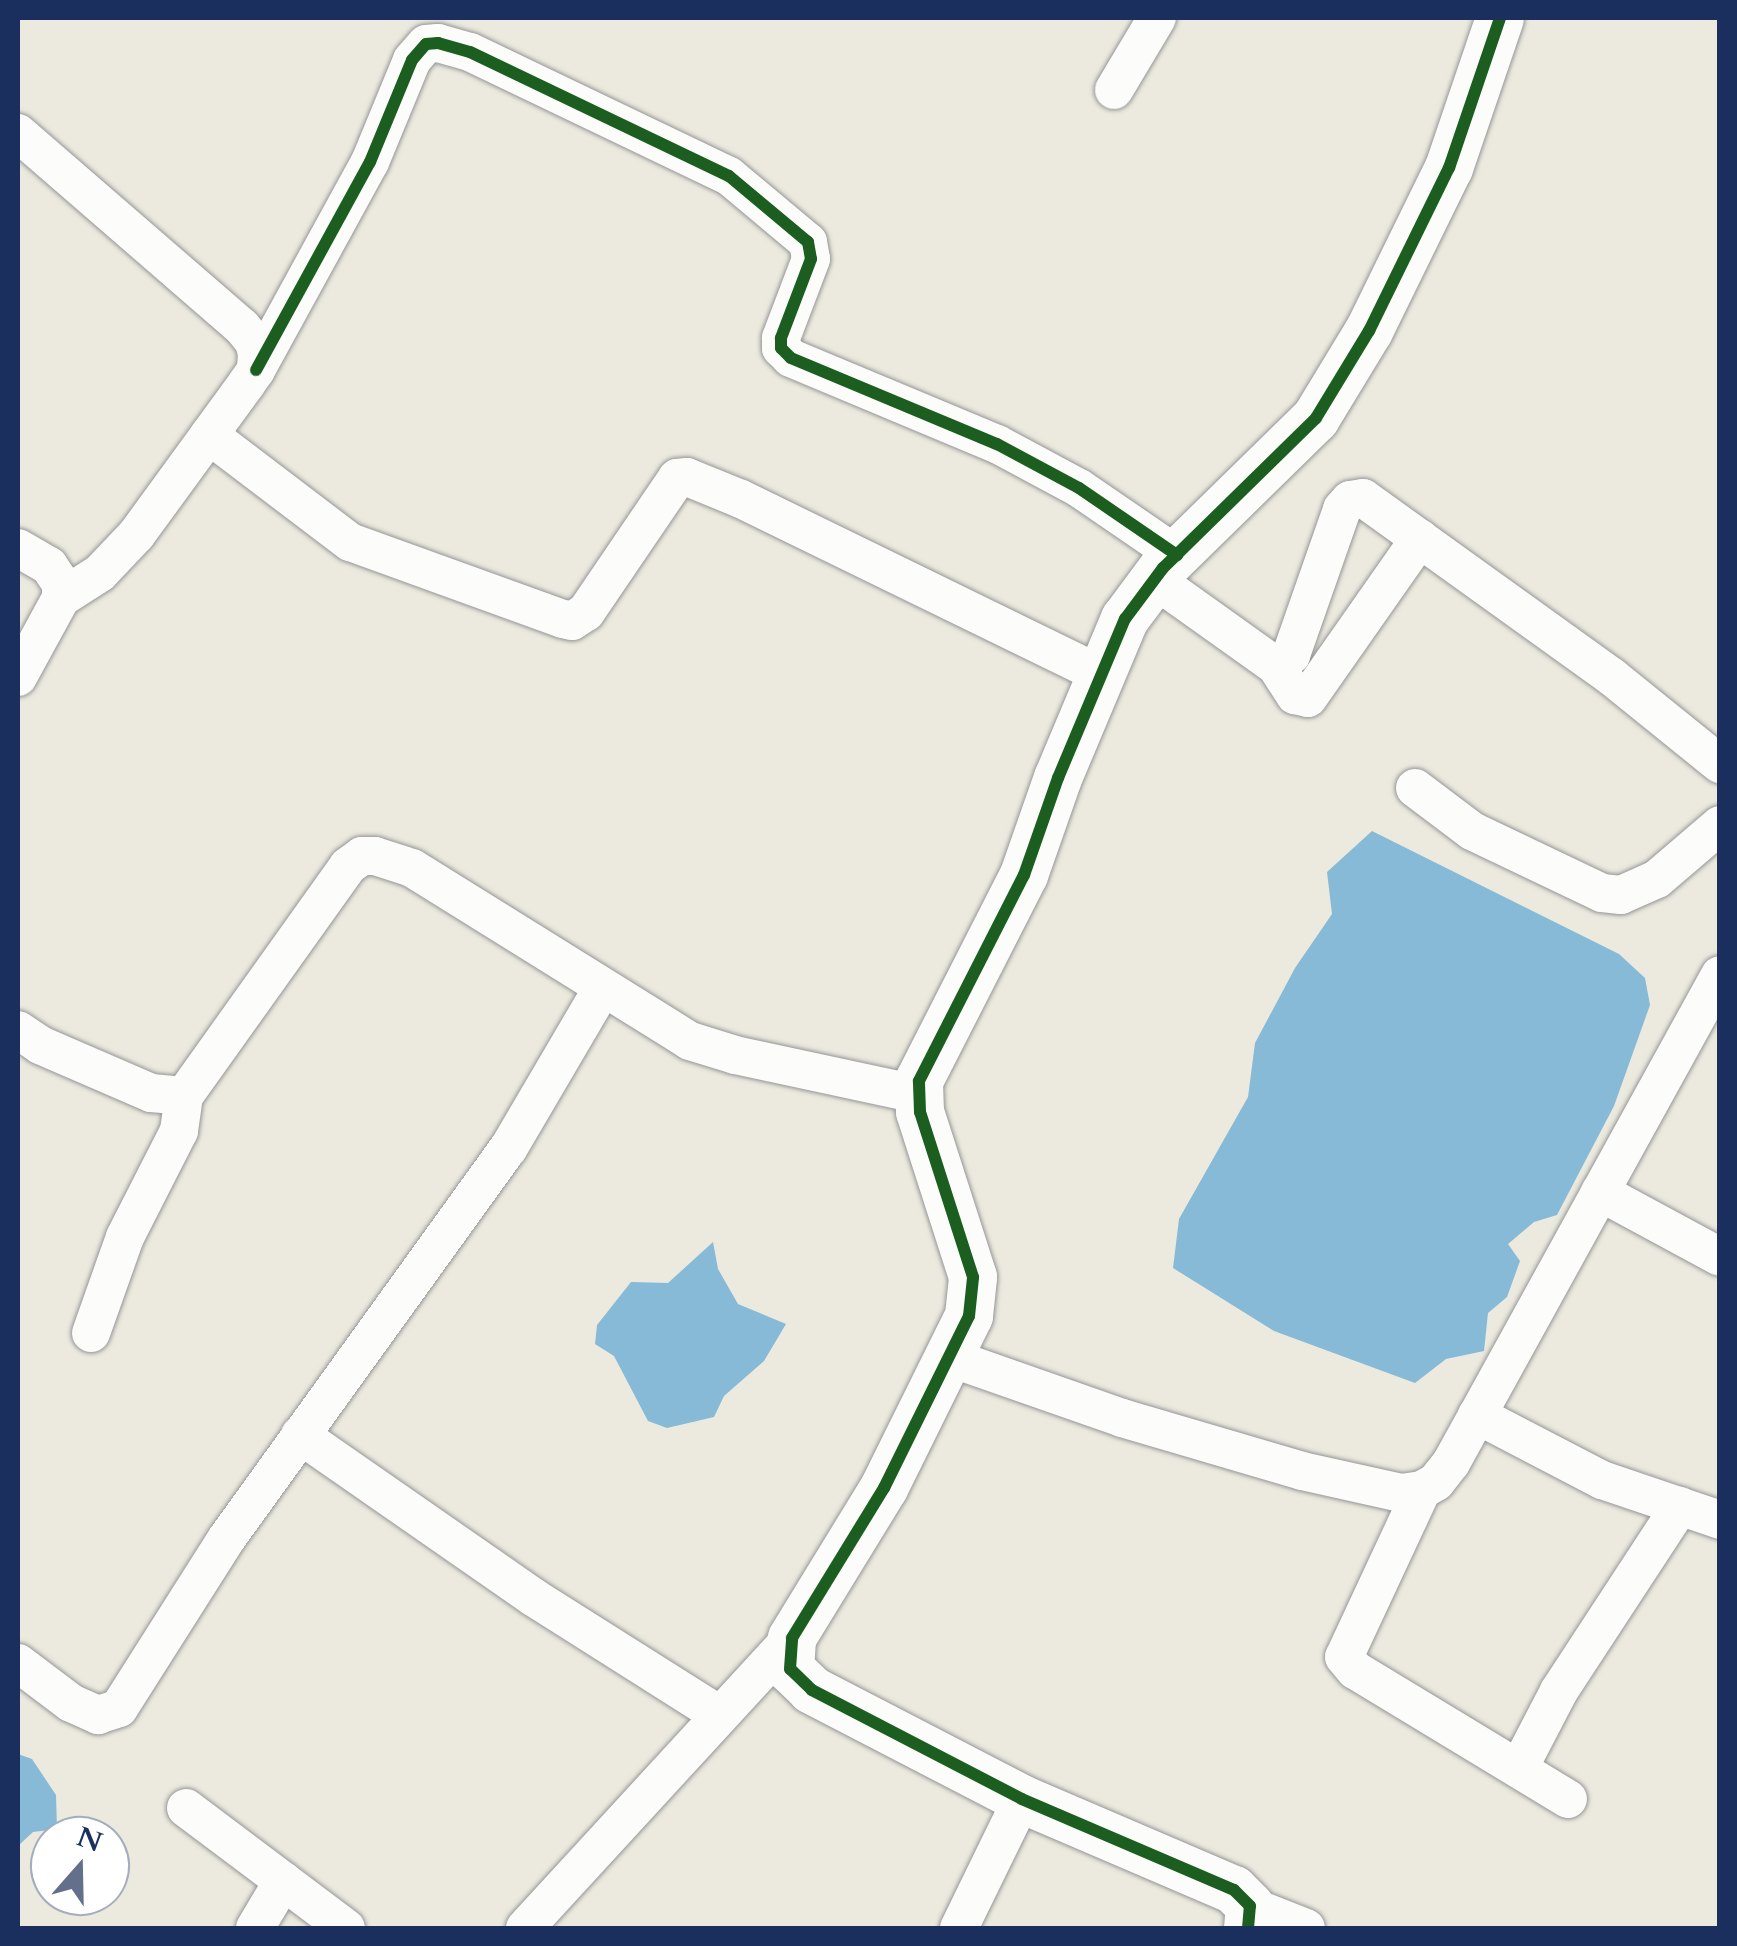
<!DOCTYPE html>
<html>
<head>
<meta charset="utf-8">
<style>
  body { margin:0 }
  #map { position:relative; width:1737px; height:1946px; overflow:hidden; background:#eceade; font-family:Cardo,serif }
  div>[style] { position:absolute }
  .water>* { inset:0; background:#86bad6 }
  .roads { filter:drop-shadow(0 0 2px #949698) drop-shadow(0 0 2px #949698) }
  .minor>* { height:38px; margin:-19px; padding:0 19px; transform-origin:19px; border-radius:19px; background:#fcfcfa }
  .tertiary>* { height:48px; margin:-24px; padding:0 24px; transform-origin:24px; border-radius:24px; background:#fcfcfa }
  .cycleway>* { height:12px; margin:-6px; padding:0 6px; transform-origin:6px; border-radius:6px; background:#1b5e20 }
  span { translate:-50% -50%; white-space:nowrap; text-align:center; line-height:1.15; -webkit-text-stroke:8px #fff; paint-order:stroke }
  .frame { position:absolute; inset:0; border:20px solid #1b2f5e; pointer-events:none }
  .north { position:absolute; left:30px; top:1816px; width:100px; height:100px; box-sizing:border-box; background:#fff; border:2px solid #a4acbf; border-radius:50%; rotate:20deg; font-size:28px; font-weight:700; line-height:40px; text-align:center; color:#1b2f5e }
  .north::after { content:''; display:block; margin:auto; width:35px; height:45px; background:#64708b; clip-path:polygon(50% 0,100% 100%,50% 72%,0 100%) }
</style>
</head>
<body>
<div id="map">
  <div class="water">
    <div style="clip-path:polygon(1372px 831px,1619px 954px,1645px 978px,1650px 1005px,1614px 1106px,1557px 1215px,1534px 1222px,1508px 1244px,1520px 1261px,1507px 1297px,1488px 1313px,1484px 1351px,1446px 1359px,1415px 1383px,1274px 1331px,1173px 1268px,1179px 1219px,1248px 1097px,1255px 1043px,1295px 968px,1332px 914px,1327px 872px)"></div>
    <div style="clip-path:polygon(713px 1242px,718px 1269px,738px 1304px,786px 1324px,764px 1361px,724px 1396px,714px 1417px,667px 1428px,648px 1421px,614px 1356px,595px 1344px,597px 1325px,631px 1282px,668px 1283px)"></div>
    <div style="clip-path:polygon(18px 1754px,32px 1759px,56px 1795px,57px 1829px,33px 1832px,18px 1846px)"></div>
  </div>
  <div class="roads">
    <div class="minor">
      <div style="left:1114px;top:90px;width:84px;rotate:-59.2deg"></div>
      <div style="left:18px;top:133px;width:296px;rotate:40.9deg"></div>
      <div style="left:242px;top:327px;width:19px;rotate:51deg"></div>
      <div style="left:254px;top:342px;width:12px;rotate:76deg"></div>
      <div style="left:257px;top:354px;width:16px;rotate:94deg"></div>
      <div style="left:256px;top:370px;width:16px;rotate:125deg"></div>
      <div style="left:247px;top:383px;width:188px;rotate:126.1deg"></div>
      <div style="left:136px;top:535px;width:52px;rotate:133.5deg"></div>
      <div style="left:100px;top:573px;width:46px;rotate:147.3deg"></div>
      <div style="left:256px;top:370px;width:237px;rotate:-61.3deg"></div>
      <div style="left:370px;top:162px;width:110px;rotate:-67.6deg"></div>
      <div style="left:412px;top:60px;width:21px;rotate:-49deg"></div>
      <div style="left:426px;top:44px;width:12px;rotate:-5deg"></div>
      <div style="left:438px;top:43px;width:33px;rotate:16deg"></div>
      <div style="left:470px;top:52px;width:287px;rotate:25.6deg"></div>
      <div style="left:729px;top:176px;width:103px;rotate:39.9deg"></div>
      <div style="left:808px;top:242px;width:17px;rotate:80deg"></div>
      <div style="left:811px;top:259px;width:85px;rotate:110.8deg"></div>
      <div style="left:781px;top:338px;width:10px;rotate:90deg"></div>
      <div style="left:781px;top:348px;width:14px;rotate:45deg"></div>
      <div style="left:791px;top:358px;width:223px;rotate:22.7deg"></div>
      <div style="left:997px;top:444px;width:93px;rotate:28.2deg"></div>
      <div style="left:1079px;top:488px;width:119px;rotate:34.4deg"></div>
      <div style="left:209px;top:435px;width:177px;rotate:37.2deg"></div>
      <div style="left:350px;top:542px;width:226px;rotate:19.9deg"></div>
      <div style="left:563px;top:619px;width:9px;rotate:13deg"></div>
      <div style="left:572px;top:621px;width:17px;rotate:-33deg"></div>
      <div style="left:586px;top:612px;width:162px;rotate:-55.8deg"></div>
      <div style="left:677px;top:478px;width:10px;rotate:-6deg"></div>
      <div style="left:687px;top:477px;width:58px;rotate:22.2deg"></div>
      <div style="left:741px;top:499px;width:399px;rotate:26deg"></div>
      <div style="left:18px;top:548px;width:36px;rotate:30deg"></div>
      <div style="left:49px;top:566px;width:22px;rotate:56deg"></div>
      <div style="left:61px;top:584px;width:14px;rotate:90deg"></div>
      <div style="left:61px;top:598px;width:90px;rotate:118.6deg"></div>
      <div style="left:1154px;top:579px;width:150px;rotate:35.5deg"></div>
      <div style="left:1276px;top:666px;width:19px;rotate:-36deg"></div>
      <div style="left:1291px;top:655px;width:155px;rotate:-70.7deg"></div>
      <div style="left:1342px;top:509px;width:12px;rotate:-48deg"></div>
      <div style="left:1350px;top:500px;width:13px;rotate:-9deg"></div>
      <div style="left:1363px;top:498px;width:307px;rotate:35.7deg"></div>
      <div style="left:1612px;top:677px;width:139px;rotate:38.9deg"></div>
      <div style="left:1276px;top:666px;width:35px;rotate:57deg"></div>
      <div style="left:1295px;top:695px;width:13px;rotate:13deg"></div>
      <div style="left:1308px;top:698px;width:195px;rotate:-55deg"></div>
      <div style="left:1415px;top:788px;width:71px;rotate:37deg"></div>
      <div style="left:1472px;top:831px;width:144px;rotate:25.5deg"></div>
      <div style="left:1602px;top:893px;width:19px;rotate:6deg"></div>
      <div style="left:1621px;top:895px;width:39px;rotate:-24deg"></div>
      <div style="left:1657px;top:879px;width:83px;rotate:-40.6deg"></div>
      <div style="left:18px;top:1030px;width:27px;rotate:34deg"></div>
      <div style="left:40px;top:1045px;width:121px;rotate:23.4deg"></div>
      <div style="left:151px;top:1093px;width:33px;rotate:5deg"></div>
      <div style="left:184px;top:1096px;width:282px;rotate:-54.5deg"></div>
      <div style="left:348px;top:866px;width:17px;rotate:-36deg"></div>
      <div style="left:362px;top:856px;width:13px"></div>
      <div style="left:375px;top:856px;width:39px;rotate:18deg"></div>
      <div style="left:412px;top:868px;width:327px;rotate:31.9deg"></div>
      <div style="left:690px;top:1041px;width:47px;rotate:17.3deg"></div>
      <div style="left:735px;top:1055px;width:186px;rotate:12.1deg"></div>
      <div style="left:1600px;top:1192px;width:136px;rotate:28.4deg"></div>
      <div style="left:91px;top:1333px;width:102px;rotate:-70.5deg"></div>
      <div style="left:125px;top:1237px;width:119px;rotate:-63deg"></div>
      <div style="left:179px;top:1131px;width:35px;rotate:-82deg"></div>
      <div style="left:951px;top:1358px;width:181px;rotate:19.3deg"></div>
      <div style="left:1122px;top:1418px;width:188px;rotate:16.4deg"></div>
      <div style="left:1302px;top:1471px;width:101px;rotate:12.5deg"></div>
      <div style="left:1401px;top:1493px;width:21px;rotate:-8deg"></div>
      <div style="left:1422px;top:1490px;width:16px;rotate:-30deg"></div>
      <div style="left:1436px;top:1482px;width:24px;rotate:-52deg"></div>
      <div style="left:1451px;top:1463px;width:557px;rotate:-61.14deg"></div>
      <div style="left:1477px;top:1415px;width:141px;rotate:27.5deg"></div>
      <div style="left:1602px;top:1480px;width:125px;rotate:18.7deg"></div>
      <div style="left:300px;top:1435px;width:284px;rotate:34.8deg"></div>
      <div style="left:533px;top:1597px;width:221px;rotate:32.3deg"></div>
      <div style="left:1422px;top:1490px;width:184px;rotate:115deg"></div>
      <div style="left:1344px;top:1657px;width:17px;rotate:50deg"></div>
      <div style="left:1355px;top:1670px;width:249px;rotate:31.2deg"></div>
      <div style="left:18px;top:1663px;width:66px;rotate:37deg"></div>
      <div style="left:71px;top:1703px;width:30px;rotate:24deg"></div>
      <div style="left:98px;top:1715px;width:22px;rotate:-18deg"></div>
      <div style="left:119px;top:1708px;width:201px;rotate:-57.6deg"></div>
      <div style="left:227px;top:1538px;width:480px;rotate:-54.2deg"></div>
      <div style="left:508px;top:1149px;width:186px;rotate:-59.6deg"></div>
      <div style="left:1519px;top:1768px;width:87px;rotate:-62.5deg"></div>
      <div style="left:1559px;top:1691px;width:221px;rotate:-56.8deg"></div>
      <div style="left:186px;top:1808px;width:200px;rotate:36.9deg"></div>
      <div style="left:1250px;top:1906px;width:60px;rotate:21.4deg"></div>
      <div style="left:255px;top:1928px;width:55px;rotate:-59.2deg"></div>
      <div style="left:525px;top:1928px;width:394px;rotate:-47.4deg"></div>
      <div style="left:959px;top:1928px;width:144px;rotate:-64deg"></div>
    </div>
    <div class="tertiary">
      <div style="left:1248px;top:1928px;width:22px;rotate:-85deg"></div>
      <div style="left:1250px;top:1906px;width:23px;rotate:-135deg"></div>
      <div style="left:1234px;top:1890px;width:231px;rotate:-156.8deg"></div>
      <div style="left:1022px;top:1799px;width:237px;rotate:-152.6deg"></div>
      <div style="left:812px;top:1690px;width:30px;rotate:-136deg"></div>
      <div style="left:790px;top:1669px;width:31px;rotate:-86deg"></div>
      <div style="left:792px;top:1638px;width:176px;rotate:-58.5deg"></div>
      <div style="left:884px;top:1488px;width:192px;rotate:-63.7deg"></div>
      <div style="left:969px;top:1316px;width:39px;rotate:-84deg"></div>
      <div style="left:973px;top:1277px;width:173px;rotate:-107.8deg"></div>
      <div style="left:920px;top:1112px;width:31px;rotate:-92deg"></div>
      <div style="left:919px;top:1081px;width:231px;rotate:-63deg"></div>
      <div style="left:1024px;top:875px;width:103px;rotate:-70.7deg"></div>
      <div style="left:1058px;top:778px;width:173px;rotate:-67.2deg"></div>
      <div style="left:1125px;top:619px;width:64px;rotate:-53.3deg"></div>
      <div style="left:1163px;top:568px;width:214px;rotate:-44.4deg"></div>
      <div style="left:1316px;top:418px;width:102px;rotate:-58.7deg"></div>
      <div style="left:1369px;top:331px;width:182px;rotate:-63.9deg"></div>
      <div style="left:1449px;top:168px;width:158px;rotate:-71.2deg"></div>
    </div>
  </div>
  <div class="cycleway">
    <div style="left:256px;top:370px;width:237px;rotate:-61.3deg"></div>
    <div style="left:370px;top:162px;width:110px;rotate:-67.6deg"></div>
    <div style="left:412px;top:60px;width:21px;rotate:-49deg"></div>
    <div style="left:426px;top:44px;width:12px;rotate:-5deg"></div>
    <div style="left:438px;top:43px;width:33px;rotate:16deg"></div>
    <div style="left:470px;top:52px;width:287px;rotate:25.6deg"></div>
    <div style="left:729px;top:176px;width:103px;rotate:39.9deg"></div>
    <div style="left:808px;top:242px;width:17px;rotate:80deg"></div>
    <div style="left:811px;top:259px;width:85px;rotate:110.8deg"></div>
    <div style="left:781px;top:338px;width:10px;rotate:90deg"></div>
    <div style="left:781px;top:348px;width:14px;rotate:45deg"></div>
    <div style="left:791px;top:358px;width:223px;rotate:22.7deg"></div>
    <div style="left:997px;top:444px;width:93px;rotate:28.2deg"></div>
    <div style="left:1079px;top:488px;width:119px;rotate:34.4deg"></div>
    <div style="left:1248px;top:1928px;width:22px;rotate:-85deg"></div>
    <div style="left:1250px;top:1906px;width:23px;rotate:-135deg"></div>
    <div style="left:1234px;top:1890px;width:231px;rotate:-156.8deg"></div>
    <div style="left:1022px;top:1799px;width:237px;rotate:-152.6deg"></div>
    <div style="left:812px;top:1690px;width:30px;rotate:-136deg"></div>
    <div style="left:790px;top:1669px;width:31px;rotate:-86deg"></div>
    <div style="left:792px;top:1638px;width:176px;rotate:-58.5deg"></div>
    <div style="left:884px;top:1488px;width:192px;rotate:-63.7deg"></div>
    <div style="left:969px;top:1316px;width:39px;rotate:-84deg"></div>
    <div style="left:973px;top:1277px;width:173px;rotate:-107.8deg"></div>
    <div style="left:920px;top:1112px;width:31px;rotate:-92deg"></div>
    <div style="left:919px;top:1081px;width:231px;rotate:-63deg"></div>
    <div style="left:1024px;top:875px;width:103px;rotate:-70.7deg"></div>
    <div style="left:1058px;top:778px;width:173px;rotate:-67.2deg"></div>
    <div style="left:1125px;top:619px;width:64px;rotate:-53.3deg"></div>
    <div style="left:1163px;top:568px;width:214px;rotate:-44.4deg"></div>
    <div style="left:1316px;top:418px;width:102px;rotate:-58.7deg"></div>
    <div style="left:1369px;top:331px;width:182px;rotate:-63.9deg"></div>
    <div style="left:1449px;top:168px;width:158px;rotate:-71.2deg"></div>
  </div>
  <div class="frame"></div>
  <div class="north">N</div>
</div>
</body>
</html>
